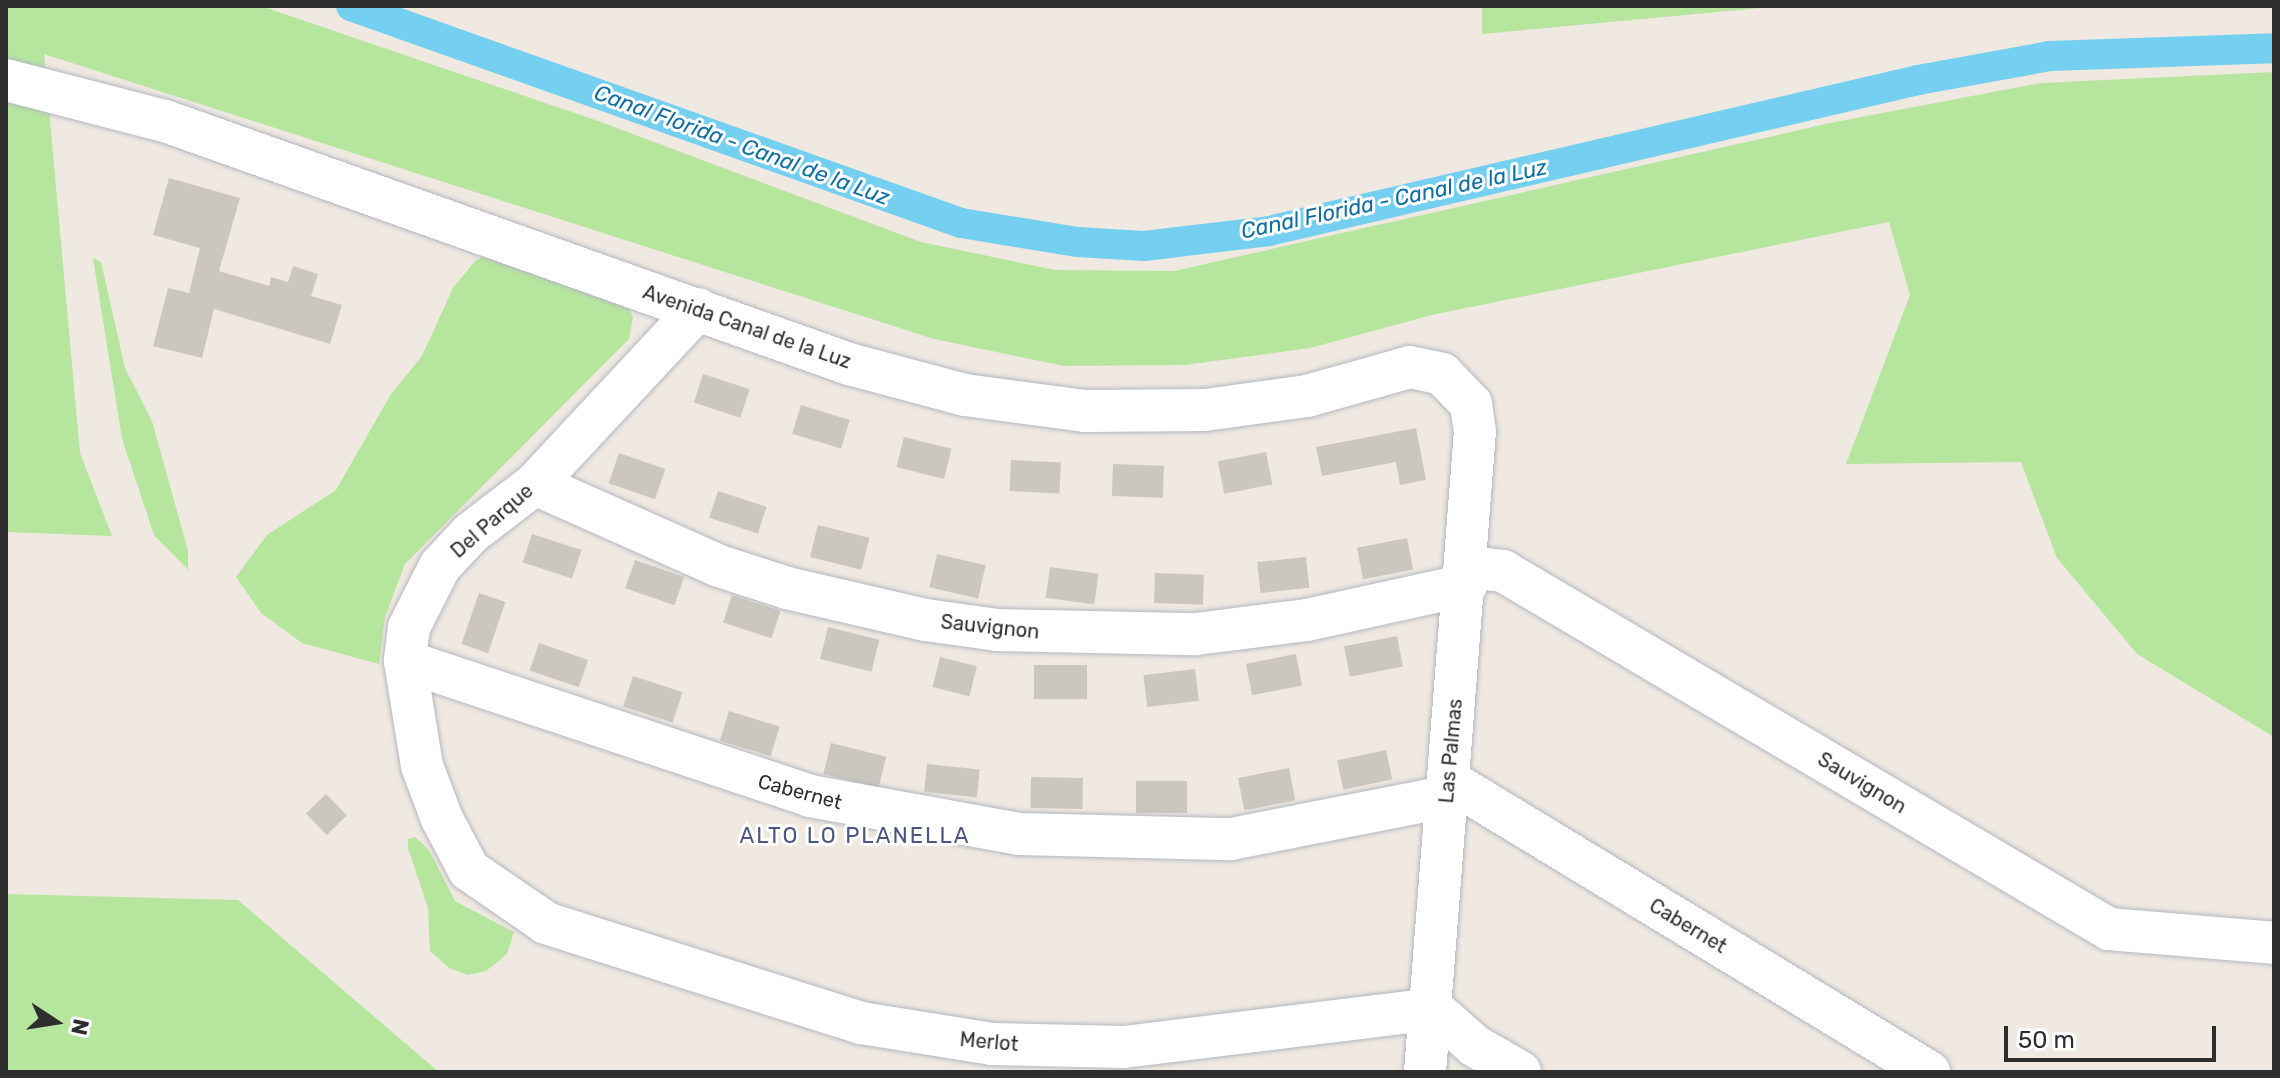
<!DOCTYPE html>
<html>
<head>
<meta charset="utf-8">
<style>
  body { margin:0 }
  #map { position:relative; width:2280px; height:1078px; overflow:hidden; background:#efe9e1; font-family:Rubik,sans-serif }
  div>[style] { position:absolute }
  .green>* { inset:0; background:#b6e59e }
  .canal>* { height:30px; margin:-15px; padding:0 15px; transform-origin:15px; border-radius:15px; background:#75cff0 }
  .building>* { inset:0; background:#cbc7bf; transform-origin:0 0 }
  .roads { filter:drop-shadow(0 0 2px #b4b7c1) drop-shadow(0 0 2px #b4b7c1) }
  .minor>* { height:42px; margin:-21px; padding:0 21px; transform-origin:21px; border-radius:21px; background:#fff }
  span { translate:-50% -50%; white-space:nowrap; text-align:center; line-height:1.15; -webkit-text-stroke:6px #fff; paint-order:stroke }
  .street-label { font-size:20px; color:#2e2e2e }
  .water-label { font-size:22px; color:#0d6fa3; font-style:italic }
  .neighbourhood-label { font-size:22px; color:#4d5680; letter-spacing:2px }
  .frame { position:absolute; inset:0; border:8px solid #2e2e2e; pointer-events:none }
  .north { position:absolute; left:16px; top:982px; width:80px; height:80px; -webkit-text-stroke:6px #fff; paint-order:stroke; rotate:102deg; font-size:22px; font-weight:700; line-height:32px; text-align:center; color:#2e2e2e }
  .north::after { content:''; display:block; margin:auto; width:28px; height:36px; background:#2e2e2e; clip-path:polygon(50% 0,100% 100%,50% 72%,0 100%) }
  .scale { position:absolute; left:2004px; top:1026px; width:212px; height:36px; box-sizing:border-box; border:4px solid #2e2e2e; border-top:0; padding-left:10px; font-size:24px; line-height:28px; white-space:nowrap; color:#2e2e2e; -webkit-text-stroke:6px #fff; paint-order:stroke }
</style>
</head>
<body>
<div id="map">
  <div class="green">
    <div style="clip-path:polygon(6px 6px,261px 6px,601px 122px,921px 242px,1055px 270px,1174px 271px,1835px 122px,2041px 83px,2274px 72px,2274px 737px,2137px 654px,2057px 558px,2021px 462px,1846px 464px,1910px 295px,1889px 222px,1432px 315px,1310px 348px,1185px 365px,1064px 366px,934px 339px,44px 54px,80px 453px,112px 536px,6px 532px)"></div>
    <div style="clip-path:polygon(1482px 6px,1782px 6px,1482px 34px)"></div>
    <div style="clip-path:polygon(487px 255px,507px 255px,629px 309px,633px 317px,629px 339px,405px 564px,385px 617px,379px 664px,302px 643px,261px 613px,236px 577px,267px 535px,336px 490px,391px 394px,422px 356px,453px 288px,475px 261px)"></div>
    <div style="clip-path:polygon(93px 258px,101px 262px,125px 368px,152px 421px,188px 551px,188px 570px,154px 535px,122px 439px)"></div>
    <div style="clip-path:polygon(415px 837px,429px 850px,455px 901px,514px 932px,507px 954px,486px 971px,468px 975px,449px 968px,430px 951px,428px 908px,408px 848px,408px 839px)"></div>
    <div style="clip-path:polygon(6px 894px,238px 900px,439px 1072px,6px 1072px)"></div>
  </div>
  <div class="canal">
    <div style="left:351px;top:6px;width:647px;rotate:19.58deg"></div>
    <div style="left:961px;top:223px;width:118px;rotate:9.3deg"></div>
    <div style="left:1077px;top:242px;width:67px;rotate:3.4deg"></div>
    <div style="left:1144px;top:246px;width:126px;rotate:-6.8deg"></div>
    <div style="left:1269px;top:231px;width:666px;rotate:-13.1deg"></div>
    <div style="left:1918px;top:80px;width:134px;rotate:-10.3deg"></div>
    <div style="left:2050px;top:56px;width:224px;rotate:-2deg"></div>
  </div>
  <div class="building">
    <div style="clip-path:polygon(169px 178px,240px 198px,219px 271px,269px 286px,271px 277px,288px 282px,293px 266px,318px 274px,311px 296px,342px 305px,330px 344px,214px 309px,202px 358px,153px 346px,168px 288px,189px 293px,200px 248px,153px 235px)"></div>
    <div style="left:703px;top:374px;width:49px;height:30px;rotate:18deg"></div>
    <div style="left:801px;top:405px;width:51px;height:30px;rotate:17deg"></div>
    <div style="clip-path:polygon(1416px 428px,1426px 480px,1400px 485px,1396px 462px,1322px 476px,1316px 447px)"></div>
    <div style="left:904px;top:437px;width:49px;height:31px;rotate:14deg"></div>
    <div style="left:1266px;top:452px;width:33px;height:49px;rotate:79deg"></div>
    <div style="left:619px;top:453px;width:49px;height:32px;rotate:19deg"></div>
    <div style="left:1011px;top:460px;width:50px;height:31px;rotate:3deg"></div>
    <div style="left:1113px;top:464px;width:51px;height:32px;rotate:2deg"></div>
    <div style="left:718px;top:491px;width:51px;height:28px;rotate:18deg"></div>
    <div style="left:818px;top:525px;width:53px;height:33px;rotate:14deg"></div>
    <div style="left:532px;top:534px;width:52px;height:30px;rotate:18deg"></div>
    <div style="left:1407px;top:538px;width:32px;height:51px;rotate:79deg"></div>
    <div style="left:937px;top:554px;width:50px;height:34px;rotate:13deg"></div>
    <div style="left:1306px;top:557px;width:31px;height:49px;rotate:84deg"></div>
    <div style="left:635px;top:560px;width:52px;height:30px;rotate:19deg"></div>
    <div style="left:1050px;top:567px;width:49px;height:31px;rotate:8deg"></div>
    <div style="left:1155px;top:573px;width:49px;height:30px;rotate:2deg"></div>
    <div style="left:479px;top:593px;width:28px;height:54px;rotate:19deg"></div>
    <div style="left:732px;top:595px;width:51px;height:29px;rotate:18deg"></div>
    <div style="left:828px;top:627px;width:53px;height:33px;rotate:14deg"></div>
    <div style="left:1397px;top:636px;width:31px;height:54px;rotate:79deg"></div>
    <div style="left:539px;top:643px;width:52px;height:29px;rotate:19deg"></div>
    <div style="left:1296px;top:654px;width:32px;height:51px;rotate:79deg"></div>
    <div style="left:940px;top:657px;width:38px;height:31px;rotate:14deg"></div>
    <div style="left:1034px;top:665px;width:53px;height:34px"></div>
    <div style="left:1195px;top:669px;width:32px;height:52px;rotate:83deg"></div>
    <div style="left:633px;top:676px;width:52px;height:32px;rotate:18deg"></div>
    <div style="left:729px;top:711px;width:53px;height:31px;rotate:17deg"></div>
    <div style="left:831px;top:743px;width:57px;height:32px;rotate:14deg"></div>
    <div style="left:1386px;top:750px;width:30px;height:50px;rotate:78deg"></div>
    <div style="left:927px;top:764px;width:53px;height:28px;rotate:6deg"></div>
    <div style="left:1289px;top:768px;width:33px;height:52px;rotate:79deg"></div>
    <div style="left:1031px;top:777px;width:52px;height:31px;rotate:1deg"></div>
    <div style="left:1136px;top:781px;width:51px;height:32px"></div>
    <div style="left:326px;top:794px;width:30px;height:28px;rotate:46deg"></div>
  </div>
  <div class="roads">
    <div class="minor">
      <div style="left:6px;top:80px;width:164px;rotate:14.5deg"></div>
      <div style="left:165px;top:121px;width:726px;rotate:19.56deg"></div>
      <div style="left:849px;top:364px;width:120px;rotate:15deg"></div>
      <div style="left:965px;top:395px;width:121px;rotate:7.6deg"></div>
      <div style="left:1085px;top:411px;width:120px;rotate:-0.5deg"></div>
      <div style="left:1205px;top:410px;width:103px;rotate:-7.8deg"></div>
      <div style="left:1307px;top:396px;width:107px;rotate:-15.7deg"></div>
      <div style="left:1410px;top:367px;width:33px;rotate:12deg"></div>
      <div style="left:1442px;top:374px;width:42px;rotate:46deg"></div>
      <div style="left:1471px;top:404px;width:27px;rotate:82deg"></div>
      <div style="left:1475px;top:431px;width:643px;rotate:94.46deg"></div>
      <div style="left:698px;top:309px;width:239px;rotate:133deg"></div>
      <div style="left:535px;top:484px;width:81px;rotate:142.6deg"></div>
      <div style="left:471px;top:533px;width:45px;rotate:133.2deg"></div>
      <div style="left:440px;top:566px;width:68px;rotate:116.9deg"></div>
      <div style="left:409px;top:627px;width:34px;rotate:97deg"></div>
      <div style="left:405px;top:661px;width:106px;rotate:80.8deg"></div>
      <div style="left:422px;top:766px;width:57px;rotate:69.3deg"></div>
      <div style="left:442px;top:819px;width:58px;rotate:62.1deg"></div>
      <div style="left:469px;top:870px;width:93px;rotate:34.5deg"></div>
      <div style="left:546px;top:923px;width:330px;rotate:17.6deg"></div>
      <div style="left:861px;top:1023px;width:133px;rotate:9.1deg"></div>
      <div style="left:992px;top:1044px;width:132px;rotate:1.3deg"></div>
      <div style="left:1124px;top:1047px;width:311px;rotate:-7deg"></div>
      <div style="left:1433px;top:1009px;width:56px;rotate:41.4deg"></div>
      <div style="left:1475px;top:1046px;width:52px;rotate:30deg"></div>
      <div style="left:535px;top:484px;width:201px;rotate:24deg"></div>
      <div style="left:719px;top:566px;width:71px;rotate:17.9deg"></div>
      <div style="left:787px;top:588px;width:143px;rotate:13deg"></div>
      <div style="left:926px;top:620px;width:72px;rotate:8deg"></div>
      <div style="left:997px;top:630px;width:199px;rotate:1.2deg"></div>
      <div style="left:1196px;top:634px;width:112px;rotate:-7.2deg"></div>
      <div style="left:1307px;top:620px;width:163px;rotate:-12.4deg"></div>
      <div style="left:1467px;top:567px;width:36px;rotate:6deg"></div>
      <div style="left:1503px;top:571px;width:704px;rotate:30.57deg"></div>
      <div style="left:2109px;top:929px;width:166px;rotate:4.8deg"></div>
      <div style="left:405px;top:661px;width:427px;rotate:18.4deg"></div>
      <div style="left:810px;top:796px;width:212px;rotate:10.3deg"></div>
      <div style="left:1019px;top:834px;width:212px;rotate:1.4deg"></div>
      <div style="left:1231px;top:839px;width:219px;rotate:-11.1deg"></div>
      <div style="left:1448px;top:780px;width:563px;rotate:31.26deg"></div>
    </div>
  </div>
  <div class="street-label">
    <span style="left:747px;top:327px;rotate:19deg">Avenida Canal de la Luz</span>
    <span style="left:492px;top:521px;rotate:-41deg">Del Parque</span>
    <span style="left:990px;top:627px;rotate:6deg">Sauvignon</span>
    <span style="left:1451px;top:751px;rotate:-85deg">Las Palmas</span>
    <span style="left:1862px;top:783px;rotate:31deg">Sauvignon</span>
    <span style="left:800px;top:792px;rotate:15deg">Cabernet</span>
    <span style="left:1688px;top:926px;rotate:31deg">Cabernet</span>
    <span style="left:989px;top:1042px;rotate:5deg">Merlot</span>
  </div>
  <div class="water-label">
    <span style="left:742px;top:145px;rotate:20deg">Canal Florida - Canal de la Luz</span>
    <span style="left:1394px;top:199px;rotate:-12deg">Canal Florida - Canal de la Luz</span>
  </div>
  <div class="neighbourhood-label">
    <span style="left:855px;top:836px">ALTO LO PLANELLA</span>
  </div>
  <div class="frame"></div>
  <div class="north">N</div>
  <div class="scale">50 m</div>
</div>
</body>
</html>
